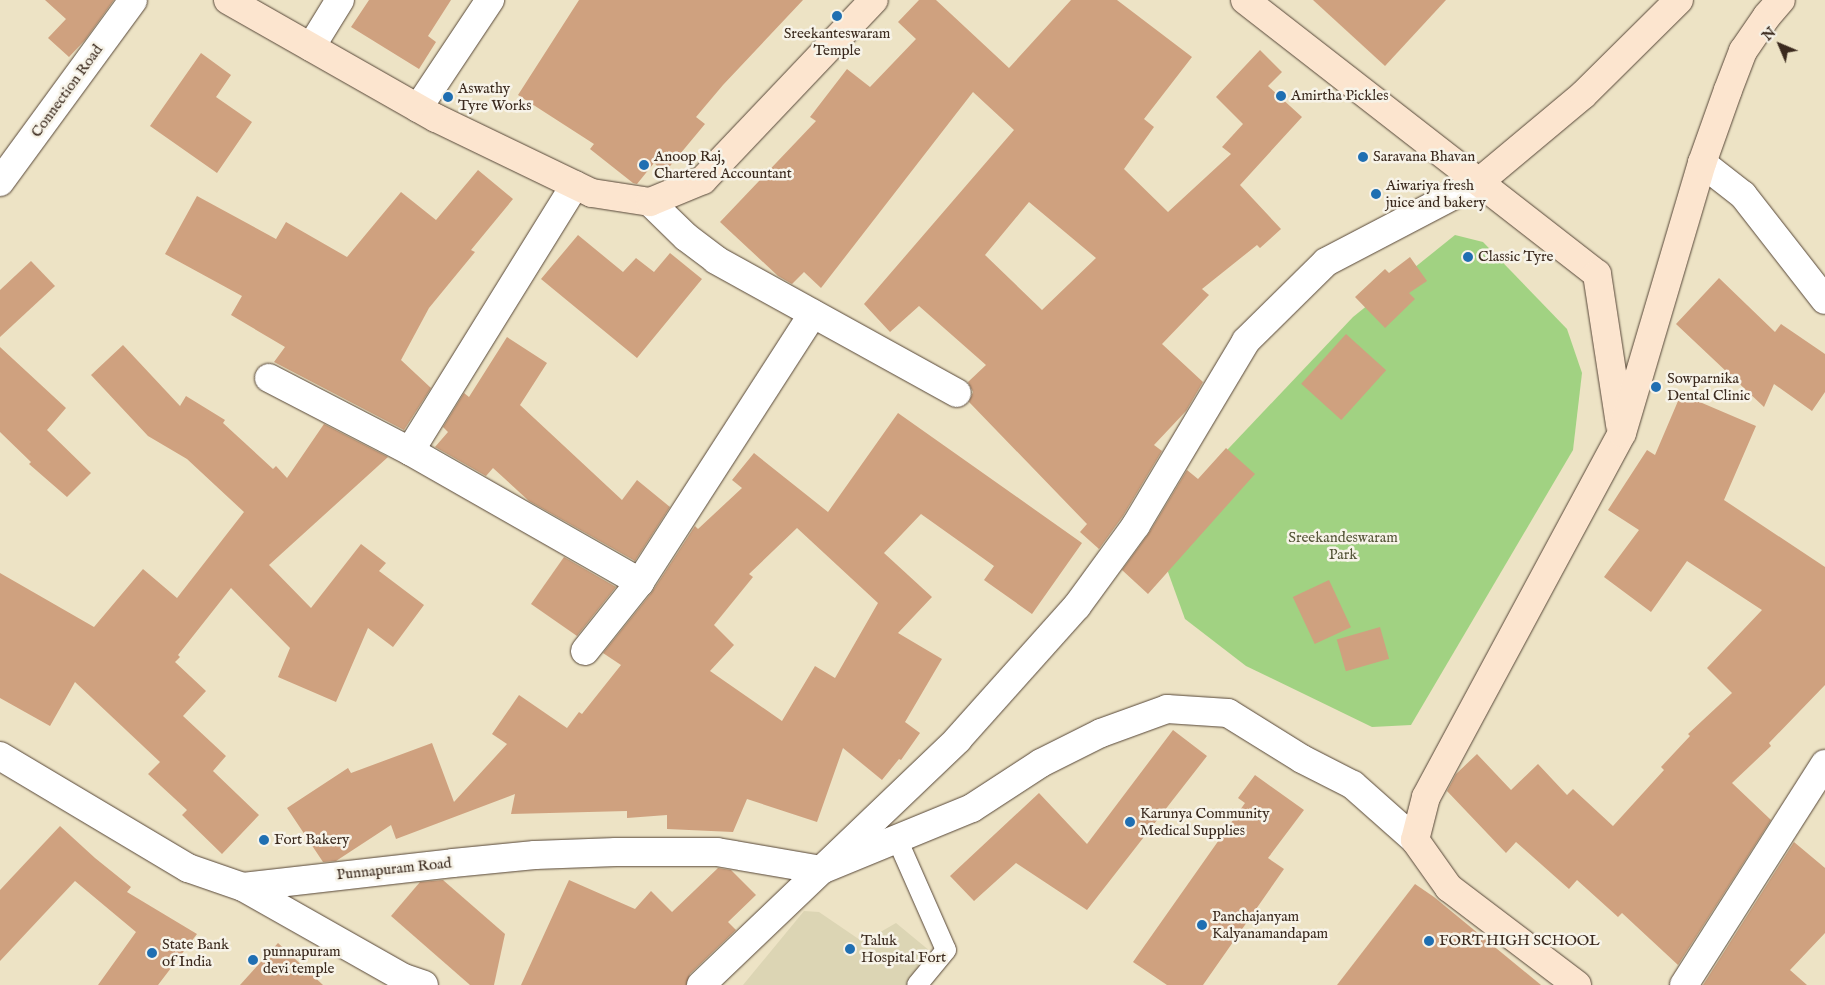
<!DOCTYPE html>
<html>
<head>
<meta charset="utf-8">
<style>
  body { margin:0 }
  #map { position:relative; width:1825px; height:985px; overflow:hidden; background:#ede3c5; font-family:"IM FELL English",serif }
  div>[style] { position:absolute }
  .built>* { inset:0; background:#dcd5b4 }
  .green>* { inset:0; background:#a1d282 }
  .building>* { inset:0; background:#cfa17f; transform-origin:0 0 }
  .roads { filter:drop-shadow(0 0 1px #564637) drop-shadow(0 0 1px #564637) }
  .service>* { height:20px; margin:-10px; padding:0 10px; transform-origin:10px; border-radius:10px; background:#fff }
  .pedestrian>* { height:28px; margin:-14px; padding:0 14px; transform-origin:14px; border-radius:14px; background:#fff }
  .minor>* { height:28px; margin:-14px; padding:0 14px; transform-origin:14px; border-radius:14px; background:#fff }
  .tertiary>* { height:28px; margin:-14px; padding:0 14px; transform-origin:14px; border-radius:14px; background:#fff }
  .secondary>* { height:28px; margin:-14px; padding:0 14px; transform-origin:14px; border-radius:14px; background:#fce5cf }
  .dots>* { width:14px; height:14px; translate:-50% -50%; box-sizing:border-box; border:2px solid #f7f3e8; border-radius:50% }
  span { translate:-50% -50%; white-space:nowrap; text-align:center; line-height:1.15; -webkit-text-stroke:5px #f7f3e8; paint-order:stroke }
  .poi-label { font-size:15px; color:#3b2a1e }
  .left { translate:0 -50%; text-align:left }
  .street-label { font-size:15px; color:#3b2a1e }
  .park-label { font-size:15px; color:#545437 }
  .north { position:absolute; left:1755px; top:20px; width:50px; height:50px; -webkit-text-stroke:4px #f7f3e8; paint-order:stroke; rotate:315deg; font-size:14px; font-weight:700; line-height:20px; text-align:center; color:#3b2a1e }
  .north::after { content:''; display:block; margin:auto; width:18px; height:22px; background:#3b2a1e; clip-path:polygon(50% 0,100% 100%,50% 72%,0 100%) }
</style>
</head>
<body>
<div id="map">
  <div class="built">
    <div style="clip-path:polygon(804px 911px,819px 912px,863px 942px,896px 923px,936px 956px,911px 985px,743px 985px)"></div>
  </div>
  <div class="green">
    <div style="clip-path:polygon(1455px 235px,1483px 242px,1567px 329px,1582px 373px,1573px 450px,1411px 725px,1372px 727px,1246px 666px,1185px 619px,1168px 572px,1177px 503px,1353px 317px)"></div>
  </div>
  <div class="building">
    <div style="clip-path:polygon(45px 0,114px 0,85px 40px,69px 57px,48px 38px,66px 19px)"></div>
    <div style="clip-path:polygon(369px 0,451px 0,428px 36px,436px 42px,419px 69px,351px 27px)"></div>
    <div style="clip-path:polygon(579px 0,803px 0,723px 85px,696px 117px,705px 124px,665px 172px,654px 163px,637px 184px,633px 183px,590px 149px,594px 144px,518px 95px)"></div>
    <div style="clip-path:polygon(evenodd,919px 0,936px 0,1009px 68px,1071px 0,1117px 0,1192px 57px,1144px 119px,1154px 127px,1124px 169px,1168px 212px,1231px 154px,1222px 147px,1243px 124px,1216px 97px,1260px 50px,1282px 72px,1268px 86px,1302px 117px,1240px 185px,1281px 229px,1260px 248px,1257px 245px,1202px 289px,1209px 295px,1162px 344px,1203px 382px,1186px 411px,1154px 445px,1162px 451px,1123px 516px,1099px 549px,1080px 532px,1087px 524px,969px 402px,973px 392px,968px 382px,986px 365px,919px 306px,890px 332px,864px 304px,1014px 130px,973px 92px,821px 288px,804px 272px,792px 284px,778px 276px,720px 222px,816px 121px,810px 117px,847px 69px,870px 87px,916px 39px,898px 22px,919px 0,1029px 202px,1096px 258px,1042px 310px,985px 255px,1029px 202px)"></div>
    <div style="clip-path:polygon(1313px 0,1446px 0,1385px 66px)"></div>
    <div style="clip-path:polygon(201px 53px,231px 75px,216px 97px,252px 122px,217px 173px,150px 126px)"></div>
    <div style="clip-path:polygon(478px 170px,513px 199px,471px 250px,475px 252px,429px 308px,401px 360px,431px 388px,404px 430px,274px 362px,285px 347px,231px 315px,242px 296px,165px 254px,197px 196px,276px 239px,286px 222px,347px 257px,401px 192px,436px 220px)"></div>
    <div style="clip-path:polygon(578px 235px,623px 272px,636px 258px,654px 272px,670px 253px,702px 279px,637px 358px,541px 279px)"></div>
    <div style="clip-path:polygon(1410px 257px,1427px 281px,1409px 293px,1415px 299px,1385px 328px,1355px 297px,1385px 269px,1389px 273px)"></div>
    <div style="clip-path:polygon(31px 261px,55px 286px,0 337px,0 290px)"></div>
    <div style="clip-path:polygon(1719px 278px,1775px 332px,1781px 324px,1825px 354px,1825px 392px,1812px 411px,1774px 384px,1764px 407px,1676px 324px)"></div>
    <div style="left:1346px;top:334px;width:54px;height:67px;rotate:42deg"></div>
    <div style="clip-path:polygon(507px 337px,547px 363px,520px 405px,622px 500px,637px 480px,670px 507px,635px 561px,529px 501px,493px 468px,486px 476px,435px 447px,448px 432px,443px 427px,464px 393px,469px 397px)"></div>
    <div style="clip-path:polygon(123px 345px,180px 406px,186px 396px,225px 420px,223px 423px,273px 469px,276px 466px,287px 478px,324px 424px,388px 457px,269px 565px,311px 608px,361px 544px,386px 563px,379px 571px,424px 605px,393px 647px,368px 628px,336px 702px,278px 677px,290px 648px,231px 588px,178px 655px,180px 657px,175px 662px,206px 691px,183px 716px,226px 756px,213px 771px,259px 815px,222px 854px,182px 815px,187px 810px,148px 774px,160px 762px,75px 682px,50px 726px,0 698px,0 573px,94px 627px,143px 569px,177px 598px,244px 512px,187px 459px,148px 436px,91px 375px)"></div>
    <div style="clip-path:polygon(0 347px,66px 408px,47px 430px,91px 473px,67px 497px,29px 464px,31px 462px,0 432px)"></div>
    <div style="clip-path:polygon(1681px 394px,1756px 426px,1724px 500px,1825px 567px,1825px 685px,1769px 743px,1771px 746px,1732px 783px,1771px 820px,1678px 965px,1622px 913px,1618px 917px,1577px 880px,1569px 889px,1516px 842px,1506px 853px,1447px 791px,1456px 774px,1477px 754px,1511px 790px,1538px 764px,1567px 795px,1573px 789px,1613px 826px,1664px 770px,1661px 767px,1690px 736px,1688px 734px,1732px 693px,1707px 668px,1762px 610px,1687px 561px,1651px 612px,1604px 577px,1639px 530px,1608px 510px,1647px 450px,1655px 455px)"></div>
    <div style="clip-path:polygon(evenodd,898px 413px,1082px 543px,1032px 614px,984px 580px,994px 566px,921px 514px,884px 553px,932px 597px,898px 633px,942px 659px,905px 722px,920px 733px,901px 760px,899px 759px,882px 780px,843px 748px,817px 822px,747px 799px,733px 832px,667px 829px,667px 815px,627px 818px,627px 811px,511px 814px,515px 794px,396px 839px,391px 825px,336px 861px,323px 862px,287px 808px,348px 768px,351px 773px,432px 743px,454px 802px,507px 744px,492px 734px,519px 695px,567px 728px,579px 712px,582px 714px,621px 665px,603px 653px,652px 592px,695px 526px,698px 529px,742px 488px,732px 480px,754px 453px,828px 512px,898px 413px,797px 528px,878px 603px,835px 678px,815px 666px,782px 721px,710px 671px,734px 645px,714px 625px,753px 577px,749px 574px,797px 528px)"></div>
    <div style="clip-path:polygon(1226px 448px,1255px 474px,1148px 594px,1122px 570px,1149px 533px,1187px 470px,1198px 479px)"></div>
    <div style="clip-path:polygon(564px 557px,616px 587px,577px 636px,531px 604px)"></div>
    <div style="left:1329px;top:580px;width:52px;height:40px;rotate:65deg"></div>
    <div style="left:1380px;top:627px;width:33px;height:45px;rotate:74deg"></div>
    <div style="clip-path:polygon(1173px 730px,1207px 756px,1087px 910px,1016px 863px,974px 901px,950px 876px,1039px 793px,1087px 844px)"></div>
    <div style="clip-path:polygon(1255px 775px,1304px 810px,1268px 858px,1284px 869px,1203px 985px,1167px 985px,1133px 962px,1245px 803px,1238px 798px)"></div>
    <div style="clip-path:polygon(60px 826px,95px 858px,131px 887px,127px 892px,197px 934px,158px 985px,98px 985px,136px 932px,75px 881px,0 961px,0 890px)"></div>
    <div style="clip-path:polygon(1794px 842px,1825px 868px,1825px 933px,1790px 970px,1807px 985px,1703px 985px)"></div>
    <div style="clip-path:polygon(718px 868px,731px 870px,756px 895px,728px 922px,736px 930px,690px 974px,686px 985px,521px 985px,569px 880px,635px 909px,651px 891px,672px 912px)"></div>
    <div style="clip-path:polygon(443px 880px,505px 934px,494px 985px,470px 985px,391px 916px,420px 882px)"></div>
    <div style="clip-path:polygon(1415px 884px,1434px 897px,1541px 985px,1337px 985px)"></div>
    <div style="clip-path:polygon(278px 943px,323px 985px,240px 985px)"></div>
  </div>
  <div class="roads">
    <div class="service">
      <div style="left:897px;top:839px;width:121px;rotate:66.2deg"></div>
      <div style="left:946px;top:950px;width:45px;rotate:129.6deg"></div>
    </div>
    <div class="pedestrian">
      <div style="left:1702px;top:163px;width:52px;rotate:38deg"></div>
      <div style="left:1743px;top:195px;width:133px;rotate:52deg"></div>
    </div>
    <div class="minor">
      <div style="left:311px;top:47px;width:55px;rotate:-58.3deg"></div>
      <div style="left:418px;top:108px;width:130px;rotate:-56.3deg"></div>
      <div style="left:0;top:182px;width:225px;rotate:-53.8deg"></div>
      <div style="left:650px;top:202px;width:50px;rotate:44.2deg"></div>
      <div style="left:686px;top:237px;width:38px;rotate:37deg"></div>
      <div style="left:716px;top:260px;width:275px;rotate:28.9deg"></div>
      <div style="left:269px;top:378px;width:159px;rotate:27.4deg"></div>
      <div style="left:410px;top:451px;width:265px;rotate:29.7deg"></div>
      <div style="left:410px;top:451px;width:313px;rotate:-58.2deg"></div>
      <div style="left:585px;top:651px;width:88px;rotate:-51.4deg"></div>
      <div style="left:640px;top:582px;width:319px;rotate:-57.2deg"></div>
      <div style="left:243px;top:887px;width:185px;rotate:29.5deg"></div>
      <div style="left:404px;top:978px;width:21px;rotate:19deg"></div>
      <div style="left:1684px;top:985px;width:262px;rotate:-57.5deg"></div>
    </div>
    <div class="tertiary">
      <div style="left:0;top:756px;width:219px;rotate:30.8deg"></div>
      <div style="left:188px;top:868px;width:58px;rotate:19.1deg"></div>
      <div style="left:243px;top:887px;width:211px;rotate:-6.5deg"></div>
      <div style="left:453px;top:863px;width:82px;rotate:-5.6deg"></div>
      <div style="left:535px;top:855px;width:81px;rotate:-2.1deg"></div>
      <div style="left:616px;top:852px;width:101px"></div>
      <div style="left:717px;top:852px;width:106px;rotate:9.8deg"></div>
      <div style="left:821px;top:870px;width:163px;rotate:-22.3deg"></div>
      <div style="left:972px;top:808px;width:82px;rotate:-33.1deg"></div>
      <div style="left:1041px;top:763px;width:67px;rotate:-26.6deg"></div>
      <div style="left:1101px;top:733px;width:70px;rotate:-20deg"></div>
      <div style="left:1167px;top:709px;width:61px;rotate:3.8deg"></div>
      <div style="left:1228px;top:713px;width:87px;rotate:31.9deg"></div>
      <div style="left:1302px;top:759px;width:57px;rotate:27deg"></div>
      <div style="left:1353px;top:785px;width:83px;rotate:41.6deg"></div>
      <div style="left:701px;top:985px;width:356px;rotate:-43.7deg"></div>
      <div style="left:958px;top:739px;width:178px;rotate:-48.2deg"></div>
      <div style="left:1077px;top:606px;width:100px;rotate:-53.9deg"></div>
      <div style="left:1136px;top:525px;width:214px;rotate:-59.1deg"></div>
      <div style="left:1246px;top:341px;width:112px;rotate:-44.6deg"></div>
      <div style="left:1326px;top:262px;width:173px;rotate:-27.6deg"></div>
    </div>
    <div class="secondary">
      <div style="left:228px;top:0;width:239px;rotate:29.6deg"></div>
      <div style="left:436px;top:118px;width:173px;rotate:25.7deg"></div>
      <div style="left:592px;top:193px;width:59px;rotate:8.8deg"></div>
      <div style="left:650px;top:202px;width:57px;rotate:-22.5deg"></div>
      <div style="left:703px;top:180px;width:248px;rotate:-46.5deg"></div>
      <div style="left:1245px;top:0;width:446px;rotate:37.9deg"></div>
      <div style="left:1597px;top:274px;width:153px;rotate:81.3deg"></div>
      <div style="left:1479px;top:182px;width:136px;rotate:-39.9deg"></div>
      <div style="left:1583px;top:95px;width:135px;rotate:-44.7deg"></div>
      <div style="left:1577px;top:985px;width:161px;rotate:-142.8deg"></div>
      <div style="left:1449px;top:888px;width:59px;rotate:-125.3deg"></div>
      <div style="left:1415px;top:840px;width:44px;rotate:-75.7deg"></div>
      <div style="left:1426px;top:797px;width:413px;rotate:-61.7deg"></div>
      <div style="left:1622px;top:433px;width:282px;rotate:-73.5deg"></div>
      <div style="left:1702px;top:163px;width:77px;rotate:-70.4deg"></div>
      <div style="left:1728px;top:90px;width:42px;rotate:-69deg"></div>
      <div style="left:1743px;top:51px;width:42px;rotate:-55.6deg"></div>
      <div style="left:1767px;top:16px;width:21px;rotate:-49deg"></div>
    </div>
  </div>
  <div class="dots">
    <div style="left:837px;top:16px;background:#1f6fb2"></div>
    <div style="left:1281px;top:96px;background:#1f6fb2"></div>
    <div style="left:448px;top:97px;background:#1f6fb2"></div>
    <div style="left:1363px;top:157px;background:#1f6fb2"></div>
    <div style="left:644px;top:165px;background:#1f6fb2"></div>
    <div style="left:1376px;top:194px;background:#1f6fb2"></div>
    <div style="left:1468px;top:257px;background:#1f6fb2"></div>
    <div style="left:1656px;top:387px;background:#1f6fb2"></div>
    <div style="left:1130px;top:822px;background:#1f6fb2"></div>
    <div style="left:264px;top:840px;background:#1f6fb2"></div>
    <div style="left:1202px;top:925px;background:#1f6fb2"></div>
    <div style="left:1429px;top:941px;background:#1f6fb2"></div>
    <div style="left:850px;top:949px;background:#1f6fb2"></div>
    <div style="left:152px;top:953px;background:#1f6fb2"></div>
    <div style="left:253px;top:960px;background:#1f6fb2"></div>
  </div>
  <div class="poi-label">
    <span style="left:837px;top:42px">Sreekanteswaram<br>Temple</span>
    <span class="left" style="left:458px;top:97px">Aswathy<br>Tyre Works</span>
    <span class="left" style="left:1291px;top:96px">Amirtha Pickles</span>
    <span class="left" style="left:654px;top:165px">Anoop Raj,<br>Chartered Accountant</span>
    <span class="left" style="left:1373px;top:157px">Saravana Bhavan</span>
    <span class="left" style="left:1386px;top:194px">Aiwariya fresh<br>juice and bakery</span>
    <span class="left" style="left:1478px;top:257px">Classic Tyre</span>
    <span class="left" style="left:1667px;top:387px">Sowparnika<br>Dental Clinic</span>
    <span class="left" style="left:1140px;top:822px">Karunya Community<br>Medical Supplies</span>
    <span class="left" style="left:274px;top:840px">Fort Bakery</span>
    <span class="left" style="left:1212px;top:925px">Panchajanyam<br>Kalyanamandapam</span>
    <span class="left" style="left:861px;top:949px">Taluk<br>Hospital Fort</span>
    <span class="left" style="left:1439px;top:941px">FORT HIGH SCHOOL</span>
    <span class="left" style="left:162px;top:953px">State Bank<br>of India</span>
    <span class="left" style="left:263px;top:960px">punnapuram<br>devi temple</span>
  </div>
  <div class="street-label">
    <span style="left:67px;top:91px;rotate:-54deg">Connection Road</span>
    <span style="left:394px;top:869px;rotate:-6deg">Punnapuram Road</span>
  </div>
  <div class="park-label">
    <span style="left:1343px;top:546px">Sreekandeswaram<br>Park</span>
  </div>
  <div class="north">N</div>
</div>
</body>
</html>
